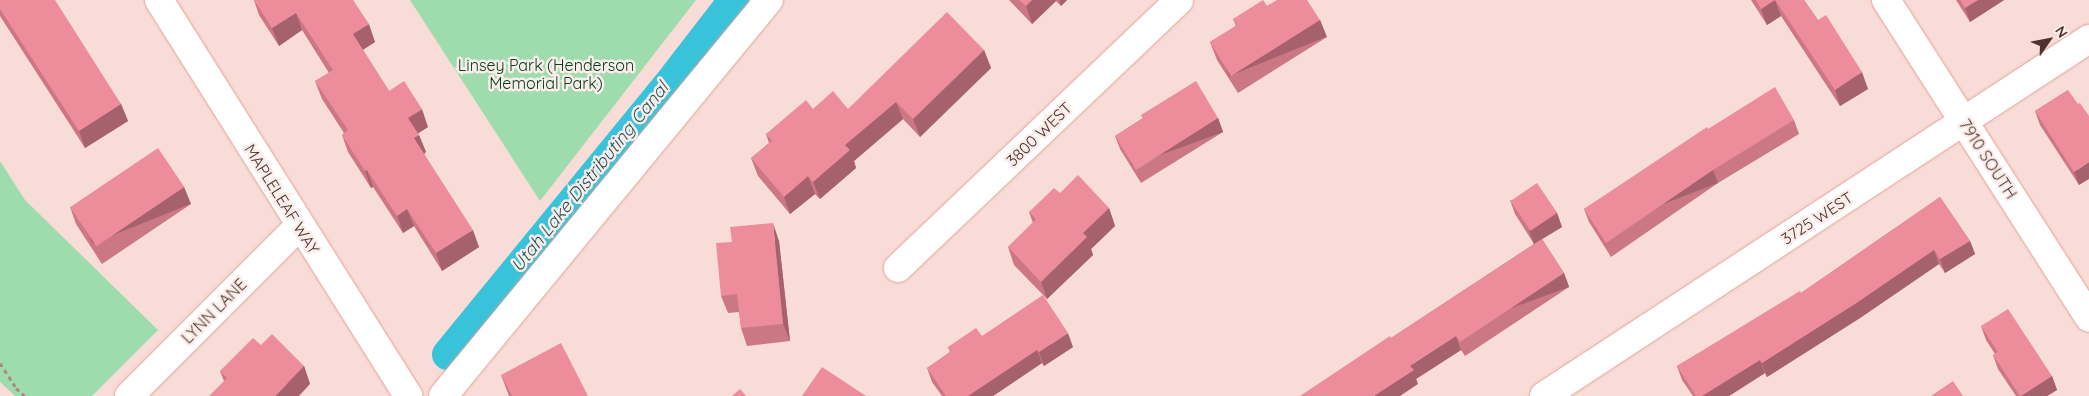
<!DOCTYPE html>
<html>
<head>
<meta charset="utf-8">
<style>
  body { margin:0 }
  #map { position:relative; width:2089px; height:396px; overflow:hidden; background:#f8dcd7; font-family:Quicksand,sans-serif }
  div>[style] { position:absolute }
  .green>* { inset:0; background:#9edcad }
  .canal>* { height:31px; margin:-15.5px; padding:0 15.5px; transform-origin:15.5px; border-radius:15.5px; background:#38c3da }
  .path>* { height:3px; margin-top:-1.5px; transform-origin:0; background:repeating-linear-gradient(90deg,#a78b86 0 4px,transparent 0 8px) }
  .roads { filter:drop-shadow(0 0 1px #e4a396) drop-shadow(0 0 1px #e4a396) }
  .minor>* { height:28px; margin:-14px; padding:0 14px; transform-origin:14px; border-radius:14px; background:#fff }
  .wall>* { inset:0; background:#cc7884 }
  .shaded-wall>* { inset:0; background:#a6626c; transform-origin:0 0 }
  .building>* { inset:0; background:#ed8c9a; transform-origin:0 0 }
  span { translate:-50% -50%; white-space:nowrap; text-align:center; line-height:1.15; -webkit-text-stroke:5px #fbedea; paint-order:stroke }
  .park-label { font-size:16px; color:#00421c }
  .street-label { font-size:16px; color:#4d322d }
  .water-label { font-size:18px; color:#1c545e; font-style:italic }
  .north { position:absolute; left:2024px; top:15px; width:50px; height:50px; -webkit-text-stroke:4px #fbedea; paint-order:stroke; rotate:57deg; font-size:14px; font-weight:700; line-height:20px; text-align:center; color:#4d322d }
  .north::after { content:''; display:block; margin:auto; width:18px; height:22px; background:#4d322d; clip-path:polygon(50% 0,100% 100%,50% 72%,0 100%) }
</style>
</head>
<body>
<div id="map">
  <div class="green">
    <div style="clip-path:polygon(410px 0,696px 0,540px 201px)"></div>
    <div style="clip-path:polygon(0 161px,25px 200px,158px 330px,92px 396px,15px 396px,0 382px)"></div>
  </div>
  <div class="canal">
    <div style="left:447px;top:354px;width:360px;rotate:-50.7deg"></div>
    <div style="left:675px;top:75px;width:95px;rotate:-52.3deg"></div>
  </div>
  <div class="path">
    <div style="left:0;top:363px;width:30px;rotate:57deg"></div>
    <div style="left:16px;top:388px;width:12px;rotate:42deg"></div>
  </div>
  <div class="roads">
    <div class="minor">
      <div style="left:159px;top:0;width:468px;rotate:57.8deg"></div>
      <div style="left:1886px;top:0;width:377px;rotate:57.4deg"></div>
      <div style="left:898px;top:268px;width:388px;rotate:-43.6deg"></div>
      <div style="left:129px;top:396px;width:240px;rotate:-45deg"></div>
      <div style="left:443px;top:396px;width:513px;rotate:-50.54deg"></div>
      <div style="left:1544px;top:396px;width:652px;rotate:-33.23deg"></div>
    </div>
  </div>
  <div class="wall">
    <div style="clip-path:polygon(0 0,121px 104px,128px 121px,85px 148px,0 16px)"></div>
    <div style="clip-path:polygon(254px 0,353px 0,375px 42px,363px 50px,389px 91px,428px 127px,418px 133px,426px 152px,424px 154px,479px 247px,442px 271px,414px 226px,403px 233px,373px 187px,371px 188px,348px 152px,342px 135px,344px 133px,322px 99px,315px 81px,329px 73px,302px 30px,279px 46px,259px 15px)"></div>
    <div style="clip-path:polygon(1009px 0,1067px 0,1061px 6px,1056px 1px,1032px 24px)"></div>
    <div style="clip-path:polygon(1751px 0,1804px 0,1818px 20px,1868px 89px,1840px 106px,1781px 16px,1767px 25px)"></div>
    <div style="clip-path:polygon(1956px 0,2004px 0,1970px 22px)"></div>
    <div style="clip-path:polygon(1267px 6px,1320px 20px,1327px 37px,1238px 93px,1217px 60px,1210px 42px,1236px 26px,1233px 19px)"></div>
    <div style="clip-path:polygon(984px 50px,991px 68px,920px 137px,903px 119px,854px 161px,856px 168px,820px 199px,815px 194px,790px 214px,758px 176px,751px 158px,769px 143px,766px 134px,813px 109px,848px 109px)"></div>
    <div style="clip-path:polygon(2068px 90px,2079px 185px,2040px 125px,2035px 111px)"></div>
    <div style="clip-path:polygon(1141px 115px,1218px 118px,1223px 132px,1141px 183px,1120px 149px,1115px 136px,1143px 118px)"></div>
    <div style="clip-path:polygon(1794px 120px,1799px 134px,1718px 183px,1611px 257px,1589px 222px,1584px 209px,1708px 129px)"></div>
    <div style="clip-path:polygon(184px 187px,191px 204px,102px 264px,76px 224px,70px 207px)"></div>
    <div style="clip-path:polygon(1060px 193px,1109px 208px,1115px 226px,1091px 249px,1093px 255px,1047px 299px,1014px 265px,1008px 247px,1033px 223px,1029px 212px)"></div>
    <div style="clip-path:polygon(1940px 197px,1970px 241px,1975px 254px,1945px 273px,1939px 264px,1860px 318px,1767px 377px,1765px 373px,1729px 396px,1693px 396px,1682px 380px,1677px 366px,1801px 293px)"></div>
    <div style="clip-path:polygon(1510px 200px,1557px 213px,1562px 227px,1542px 239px,1564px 273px,1569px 287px,1465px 356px,1461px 350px,1416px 379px,1418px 384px,1391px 338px,1534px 244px,1515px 214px)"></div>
    <div style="clip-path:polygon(779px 241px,790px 341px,747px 346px,741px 328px,739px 312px,728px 313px,721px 296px)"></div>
    <div style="clip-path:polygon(1981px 326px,2052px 376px,2057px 390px,2047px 396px,2016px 396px,1998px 369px,1993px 355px,1995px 354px,1986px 340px)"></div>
    <div style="clip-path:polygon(982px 336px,1073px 347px,1044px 366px,1042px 363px,993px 396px,942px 396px,932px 382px,927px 368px,950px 352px,948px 347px)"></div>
    <div style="clip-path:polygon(304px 366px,310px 384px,224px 381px,220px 371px)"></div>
    <div style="clip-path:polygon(501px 375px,588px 396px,509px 396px)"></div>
  </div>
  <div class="shaded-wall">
    <div style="clip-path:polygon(1032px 0,1056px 0,1056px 1px,1032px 24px,1026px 6px)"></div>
    <div style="clip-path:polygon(1059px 0,1067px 0,1061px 6px)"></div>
    <div style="clip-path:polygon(1775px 0,1781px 16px,1767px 25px,1761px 9px)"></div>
    <div style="clip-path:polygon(1978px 0,2004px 0,1970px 22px,1965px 8px)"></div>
    <div style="clip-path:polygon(296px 13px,302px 30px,279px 46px,272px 28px)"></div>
    <div style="left:1320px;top:20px;width:18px;height:105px;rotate:68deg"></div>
    <div style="clip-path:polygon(369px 24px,375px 42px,359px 52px,353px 34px)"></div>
    <div style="clip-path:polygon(984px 50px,991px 68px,920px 137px,913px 119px)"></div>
    <div style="clip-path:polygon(1862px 72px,1868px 89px,1840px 106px,1835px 90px)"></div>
    <div style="clip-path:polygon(896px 102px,903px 119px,854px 161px,856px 168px,820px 199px,813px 182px,845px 145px)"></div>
    <div style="clip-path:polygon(121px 104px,128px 121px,85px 148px,79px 131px)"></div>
    <div style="clip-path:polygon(422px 109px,428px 127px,414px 136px,408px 118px)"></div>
    <div style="left:1218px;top:118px;width:15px;height:97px;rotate:70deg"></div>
    <div style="clip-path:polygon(419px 135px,426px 152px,421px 156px,414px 138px)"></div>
    <div style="clip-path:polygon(2089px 162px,2089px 179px,2079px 185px,2074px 172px)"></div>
    <div style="left:367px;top:170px;width:18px;height:2px;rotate:71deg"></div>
    <div style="left:1713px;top:170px;width:14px;height:130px;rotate:69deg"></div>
    <div style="clip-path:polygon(808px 176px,815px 194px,790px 214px,784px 197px)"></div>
    <div style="left:184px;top:187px;width:18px;height:106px;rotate:68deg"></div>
    <div style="clip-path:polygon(1109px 208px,1115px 226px,1091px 249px,1093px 255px,1047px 299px,1041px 282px,1083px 233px)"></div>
    <div style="clip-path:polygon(407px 209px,414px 226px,403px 233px,397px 216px)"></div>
    <div style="clip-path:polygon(1557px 213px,1562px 227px,1534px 244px,1529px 231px)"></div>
    <div style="clip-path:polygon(773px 223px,779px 241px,790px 341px,783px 324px)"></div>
    <div style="clip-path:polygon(473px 230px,479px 247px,442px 271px,436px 253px)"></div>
    <div style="clip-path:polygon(1970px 241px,1975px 254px,1945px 273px,1940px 259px)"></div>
    <div style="clip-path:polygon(1934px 250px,1939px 264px,1860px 318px,1767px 377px,1762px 363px)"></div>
    <div style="left:1564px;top:273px;width:15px;height:125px;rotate:70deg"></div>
    <div style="clip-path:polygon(1068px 333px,1073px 347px,1044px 366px,1039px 352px)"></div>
    <div style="clip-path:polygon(1456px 336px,1461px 350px,1416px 379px,1418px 384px,1400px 396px,1374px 396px,1410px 366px)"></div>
    <div style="clip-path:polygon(1037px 350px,1042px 363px,993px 396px,968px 396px)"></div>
    <div style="clip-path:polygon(1760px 360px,1765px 373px,1729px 396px,1702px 396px)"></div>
    <div style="clip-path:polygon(304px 366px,310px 384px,299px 396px,275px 396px)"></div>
    <div style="clip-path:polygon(2052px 376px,2057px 390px,2047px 396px,2021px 396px)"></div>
  </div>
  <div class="building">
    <div style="clip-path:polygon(0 0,55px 0,121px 104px,79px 131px,0 9px)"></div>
    <div style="clip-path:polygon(254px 0,353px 0,369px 24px,353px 34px,389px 91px,404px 81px,422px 109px,408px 118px,419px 135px,414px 138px,473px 230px,436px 253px,407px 209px,397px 216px,367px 170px,365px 171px,342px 135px,348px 130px,315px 81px,333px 70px,296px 13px,272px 28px)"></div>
    <div style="clip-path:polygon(1019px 0,1032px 0,1026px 6px)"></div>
    <div style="clip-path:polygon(1263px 0,1267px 6px,1277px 0,1307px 0,1320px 20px,1231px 76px,1210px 42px,1237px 25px,1233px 19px)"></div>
    <div style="clip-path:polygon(1756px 0,1775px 0,1761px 9px)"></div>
    <div style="clip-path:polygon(1775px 0,1804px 0,1818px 20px,1826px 15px,1862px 72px,1835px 90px)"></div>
    <div style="clip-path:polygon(1960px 0,1978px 0,1965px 8px)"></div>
    <div style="clip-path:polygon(947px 12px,984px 50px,913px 119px,896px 102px,845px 145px,850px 150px,813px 182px,808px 176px,784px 197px,751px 158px,772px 141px,766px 134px,806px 100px,813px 109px,833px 91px,848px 109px)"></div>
    <div style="clip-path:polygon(1196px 81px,1218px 118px,1136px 170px,1115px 136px,1143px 118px,1141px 115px)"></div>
    <div style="clip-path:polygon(1775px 87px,1794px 120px,1713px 170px,1606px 243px,1584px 209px,1707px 127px,1708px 129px)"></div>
    <div style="clip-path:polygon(2068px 90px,2078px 104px,2080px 103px,2089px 116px,2089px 162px,2074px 172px,2035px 111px)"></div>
    <div style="left:158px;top:148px;width:47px;height:106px;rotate:56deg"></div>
    <div style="clip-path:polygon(1078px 175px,1109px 208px,1083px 233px,1087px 237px,1041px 282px,1008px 247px,1036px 219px,1029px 212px,1054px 188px,1060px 193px)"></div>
    <div style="left:1537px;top:183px;width:36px;height:32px;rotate:56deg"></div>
    <div style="clip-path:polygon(1940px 197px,1970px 241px,1940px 259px,1934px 250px,1855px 304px,1762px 363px,1760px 360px,1702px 396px,1696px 396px,1677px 366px,1800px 291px,1801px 293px)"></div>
    <div style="clip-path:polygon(773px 223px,783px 324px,741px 328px,737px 294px,721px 296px,716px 243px,732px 242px,730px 227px)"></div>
    <div style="clip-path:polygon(1542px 239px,1564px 273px,1460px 342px,1456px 336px,1410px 366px,1414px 370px,1374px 396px,1300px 396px,1390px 336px,1391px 338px)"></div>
    <div style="clip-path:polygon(1043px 295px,1068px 333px,1039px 352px,1037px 350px,968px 396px,946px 396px,927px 368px,951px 352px,948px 347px,976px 328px,982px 336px)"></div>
    <div style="clip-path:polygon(2008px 309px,2052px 376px,2021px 396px,2020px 396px,1993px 355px,1998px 352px,1981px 326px)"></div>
    <div style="clip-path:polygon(272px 334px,304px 366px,275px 396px,209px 396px,227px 378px,220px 371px,253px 338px,261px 345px)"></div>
    <div style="clip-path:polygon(561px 343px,588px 396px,512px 396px,501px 375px)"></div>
    <div style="clip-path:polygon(822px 367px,866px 396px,802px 396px)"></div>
    <div style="clip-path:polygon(1953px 381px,1963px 396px,1931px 396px)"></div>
    <div style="clip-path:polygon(740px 389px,746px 396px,732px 396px)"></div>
  </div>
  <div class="park-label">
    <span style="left:546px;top:74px">Linsey Park (Henderson<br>Memorial Park)</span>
  </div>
  <div class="street-label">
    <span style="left:1039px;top:134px;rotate:-44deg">3800 WEST</span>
    <span style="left:1988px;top:159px;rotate:57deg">7910 SOUTH</span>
    <span style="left:282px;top:199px;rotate:58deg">MAPLELEAF WAY</span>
    <span style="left:1817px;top:218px;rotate:-33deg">3725 WEST</span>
    <span style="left:214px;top:311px;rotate:-45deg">LYNN LANE</span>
  </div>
  <div class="water-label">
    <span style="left:590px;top:177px;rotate:-51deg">Utah Lake Distributing Canal</span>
  </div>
  <div class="north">N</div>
</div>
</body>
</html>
